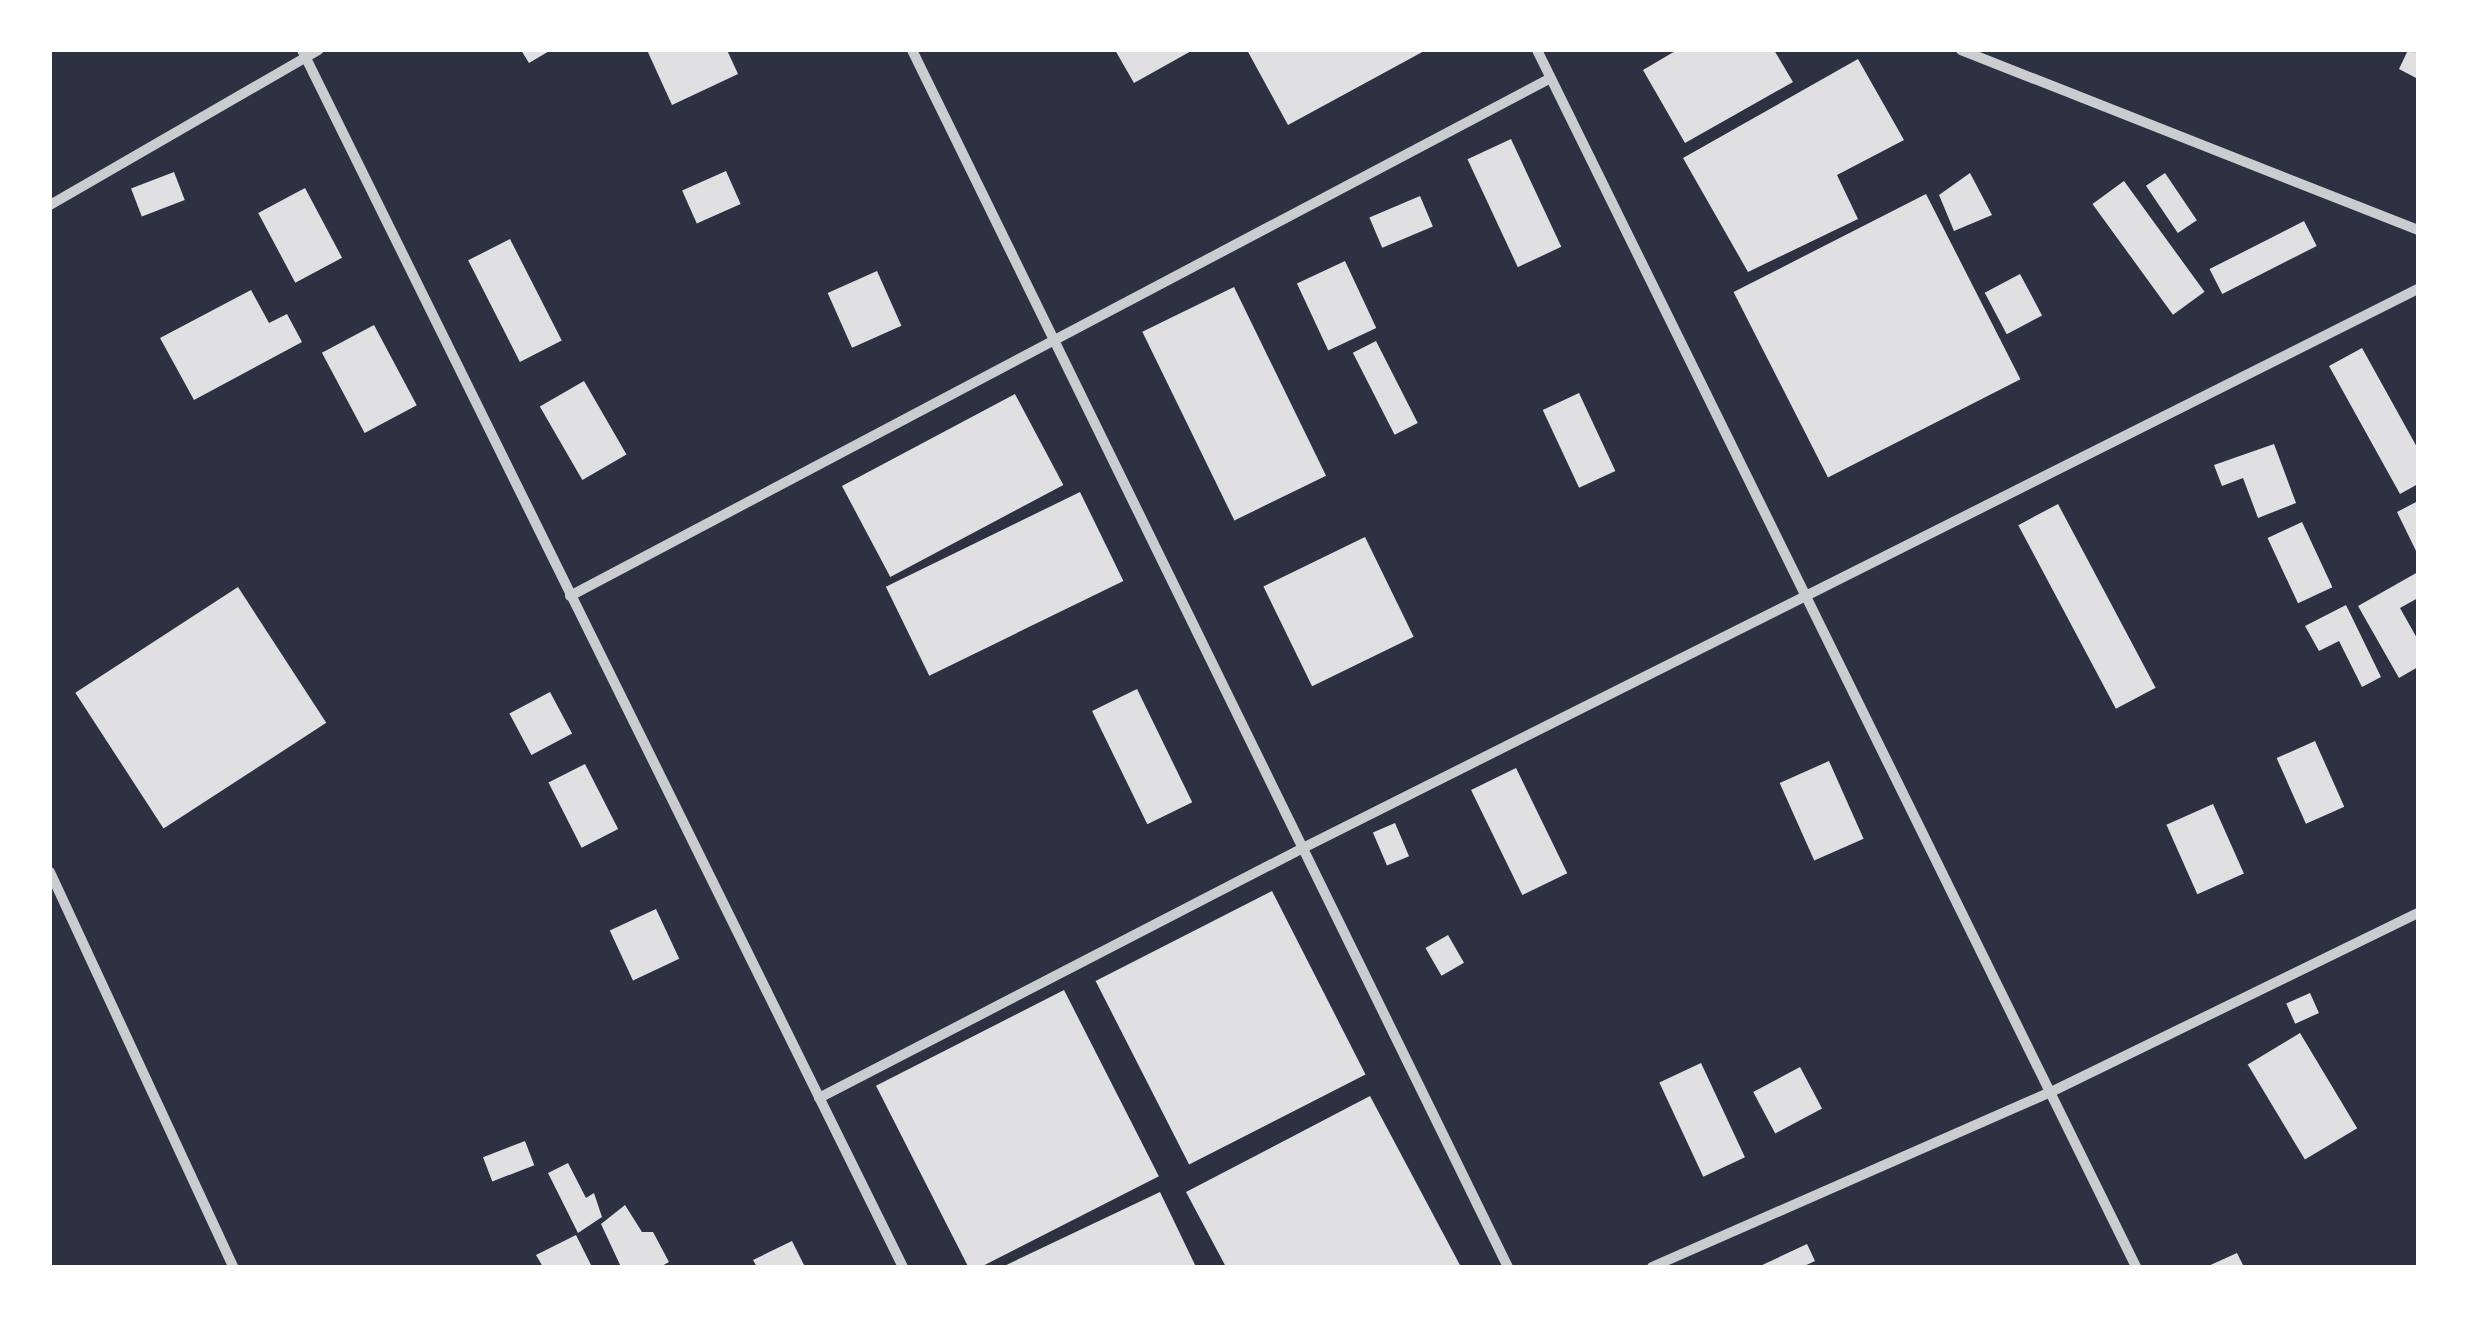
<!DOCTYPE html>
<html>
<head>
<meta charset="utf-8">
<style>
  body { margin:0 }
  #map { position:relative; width:2468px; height:1317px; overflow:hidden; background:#2d3142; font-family:"DM Sans",sans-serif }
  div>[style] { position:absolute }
  .building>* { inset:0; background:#e0e0e3; transform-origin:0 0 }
  .minor>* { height:10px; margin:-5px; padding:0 5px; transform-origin:5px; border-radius:5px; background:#caccd0 }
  span { translate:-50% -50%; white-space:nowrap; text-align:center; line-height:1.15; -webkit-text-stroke:8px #fff; paint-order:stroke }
  .frame { position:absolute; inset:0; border:52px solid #fff; pointer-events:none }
</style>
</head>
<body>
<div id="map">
  <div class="building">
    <div style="clip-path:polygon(521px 50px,551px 50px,529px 63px)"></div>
    <div style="clip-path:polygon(647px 50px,727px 50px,738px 74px,672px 105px)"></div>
    <div style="clip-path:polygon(1115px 50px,1193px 50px,1134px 83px)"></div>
    <div style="clip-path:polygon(1247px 50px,1426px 50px,1288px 125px)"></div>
    <div style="clip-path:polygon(1677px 50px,1774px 50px,1793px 82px,1685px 143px,1643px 70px)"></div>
    <div style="clip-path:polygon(2408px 50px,2418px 53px,2418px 79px,2399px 69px)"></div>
    <div style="clip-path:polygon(1858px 59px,1904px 140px,1837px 175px,1858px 219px,1748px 272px,1683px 158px)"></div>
    <div style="left:1511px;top:139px;width:119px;height:48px;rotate:65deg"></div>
    <div style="left:726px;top:171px;width:36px;height:48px;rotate:66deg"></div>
    <div style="left:174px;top:172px;width:30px;height:46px;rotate:69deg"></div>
    <div style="clip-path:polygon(1970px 173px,1992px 215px,1954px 231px,1939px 195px)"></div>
    <div style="left:2165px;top:173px;width:57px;height:23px;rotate:56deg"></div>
    <div style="left:2124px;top:181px;width:137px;height:39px;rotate:54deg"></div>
    <div style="left:305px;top:188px;width:79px;height:53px;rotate:62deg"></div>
    <div style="left:1926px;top:194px;width:208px;height:216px;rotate:63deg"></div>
    <div style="left:1420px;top:196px;width:33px;height:55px;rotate:67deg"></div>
    <div style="left:2304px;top:221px;width:28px;height:106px;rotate:63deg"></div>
    <div style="left:510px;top:239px;width:114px;height:47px;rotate:63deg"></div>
    <div style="left:1345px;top:261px;width:74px;height:53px;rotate:65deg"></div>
    <div style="left:877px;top:271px;width:60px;height:54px;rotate:66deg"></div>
    <div style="left:2020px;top:274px;width:47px;height:40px;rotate:62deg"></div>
    <div style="left:1234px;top:287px;width:210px;height:102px;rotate:64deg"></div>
    <div style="clip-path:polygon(251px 290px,269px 323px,287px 314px,302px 342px,194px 400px,160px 338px)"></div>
    <div style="left:374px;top:325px;width:91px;height:59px;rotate:62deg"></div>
    <div style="left:1376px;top:341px;width:92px;height:26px;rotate:63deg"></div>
    <div style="clip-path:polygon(2362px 348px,2418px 449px,2418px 484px,2400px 494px,2329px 366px)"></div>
    <div style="left:584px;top:381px;width:85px;height:51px;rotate:60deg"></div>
    <div style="left:1579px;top:393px;width:86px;height:40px;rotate:65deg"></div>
    <div style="left:1015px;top:394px;width:103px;height:196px;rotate:62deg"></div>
    <div style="clip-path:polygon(2274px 444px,2296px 503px,2258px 518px,2243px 478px,2222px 486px,2214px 465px)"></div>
    <div style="left:1080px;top:492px;width:99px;height:216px;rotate:64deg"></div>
    <div style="clip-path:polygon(2418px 501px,2418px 555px,2397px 512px)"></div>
    <div style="left:2058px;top:504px;width:208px;height:45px;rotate:62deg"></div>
    <div style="left:2302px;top:522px;width:72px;height:38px;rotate:65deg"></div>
    <div style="left:1365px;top:537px;width:111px;height:113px;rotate:64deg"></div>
    <div style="clip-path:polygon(2418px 572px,2418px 598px,2400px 608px,2418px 640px,2418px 667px,2399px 678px,2358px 606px)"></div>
    <div style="left:238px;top:587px;width:162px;height:194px;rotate:57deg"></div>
    <div style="clip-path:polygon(2346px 605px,2381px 677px,2362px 687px,2339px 641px,2319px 651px,2305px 626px)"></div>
    <div style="left:1137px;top:689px;width:126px;height:50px;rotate:64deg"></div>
    <div style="left:550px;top:692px;width:47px;height:46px;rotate:62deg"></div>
    <div style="left:2315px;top:741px;width:72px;height:42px;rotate:66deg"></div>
    <div style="left:1829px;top:761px;width:85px;height:54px;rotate:66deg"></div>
    <div style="left:585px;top:764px;width:73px;height:41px;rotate:63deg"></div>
    <div style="left:1516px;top:768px;width:117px;height:50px;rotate:64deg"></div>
    <div style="left:2213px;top:804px;width:76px;height:51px;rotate:66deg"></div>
    <div style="left:1395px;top:823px;width:36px;height:24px;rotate:67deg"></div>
    <div style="left:1272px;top:891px;width:206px;height:198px;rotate:63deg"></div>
    <div style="left:656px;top:909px;width:55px;height:51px;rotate:65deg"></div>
    <div style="left:1448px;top:935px;width:32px;height:26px;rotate:60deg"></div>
    <div style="left:1064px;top:990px;width:209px;height:211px;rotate:63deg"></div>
    <div style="left:2310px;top:993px;width:22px;height:26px;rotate:66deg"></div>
    <div style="left:2300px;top:1033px;width:111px;height:61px;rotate:59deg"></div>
    <div style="left:1701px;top:1063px;width:104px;height:46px;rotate:65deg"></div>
    <div style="left:1800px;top:1067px;width:47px;height:53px;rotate:62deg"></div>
    <div style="clip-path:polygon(1370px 1096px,1461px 1267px,1226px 1267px,1186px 1192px)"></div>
    <div style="left:525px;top:1141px;width:26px;height:45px;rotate:69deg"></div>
    <div style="clip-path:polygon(568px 1163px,586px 1198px,594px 1193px,602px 1217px,578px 1233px,548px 1173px)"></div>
    <div style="clip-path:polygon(1160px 1192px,1196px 1267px,1002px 1267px)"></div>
    <div style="clip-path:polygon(625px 1205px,642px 1232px,653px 1232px,669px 1262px,660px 1267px,621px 1267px,601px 1224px)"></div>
    <div style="clip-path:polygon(576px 1235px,592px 1267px,543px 1267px,536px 1255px)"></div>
    <div style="clip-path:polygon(792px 1241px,805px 1267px,757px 1267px,753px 1260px)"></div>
    <div style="clip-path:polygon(1807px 1244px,1815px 1261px,1802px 1267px,1758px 1267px)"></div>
    <div style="clip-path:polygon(2237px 1253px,2244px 1267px,2206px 1267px)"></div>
  </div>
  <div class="minor">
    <div style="left:302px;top:50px;width:1357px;rotate:63.72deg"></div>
    <div style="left:912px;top:50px;width:1355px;rotate:63.91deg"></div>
    <div style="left:1537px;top:50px;width:1356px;rotate:63.79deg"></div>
    <div style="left:1961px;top:50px;width:491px;rotate:21.5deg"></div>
    <div style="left:50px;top:205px;width:310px;rotate:-30deg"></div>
    <div style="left:570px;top:596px;width:1109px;rotate:-27.84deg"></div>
    <div style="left:50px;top:872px;width:435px;rotate:65.1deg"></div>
    <div style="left:819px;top:1098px;width:545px;rotate:-27.32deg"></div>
    <div style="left:1303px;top:848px;width:1247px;rotate:-26.63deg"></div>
    <div style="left:1652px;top:1267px;width:438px;rotate:-23.7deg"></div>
    <div style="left:2053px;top:1091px;width:406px;rotate:-26deg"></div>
  </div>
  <div class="frame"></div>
</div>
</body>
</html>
